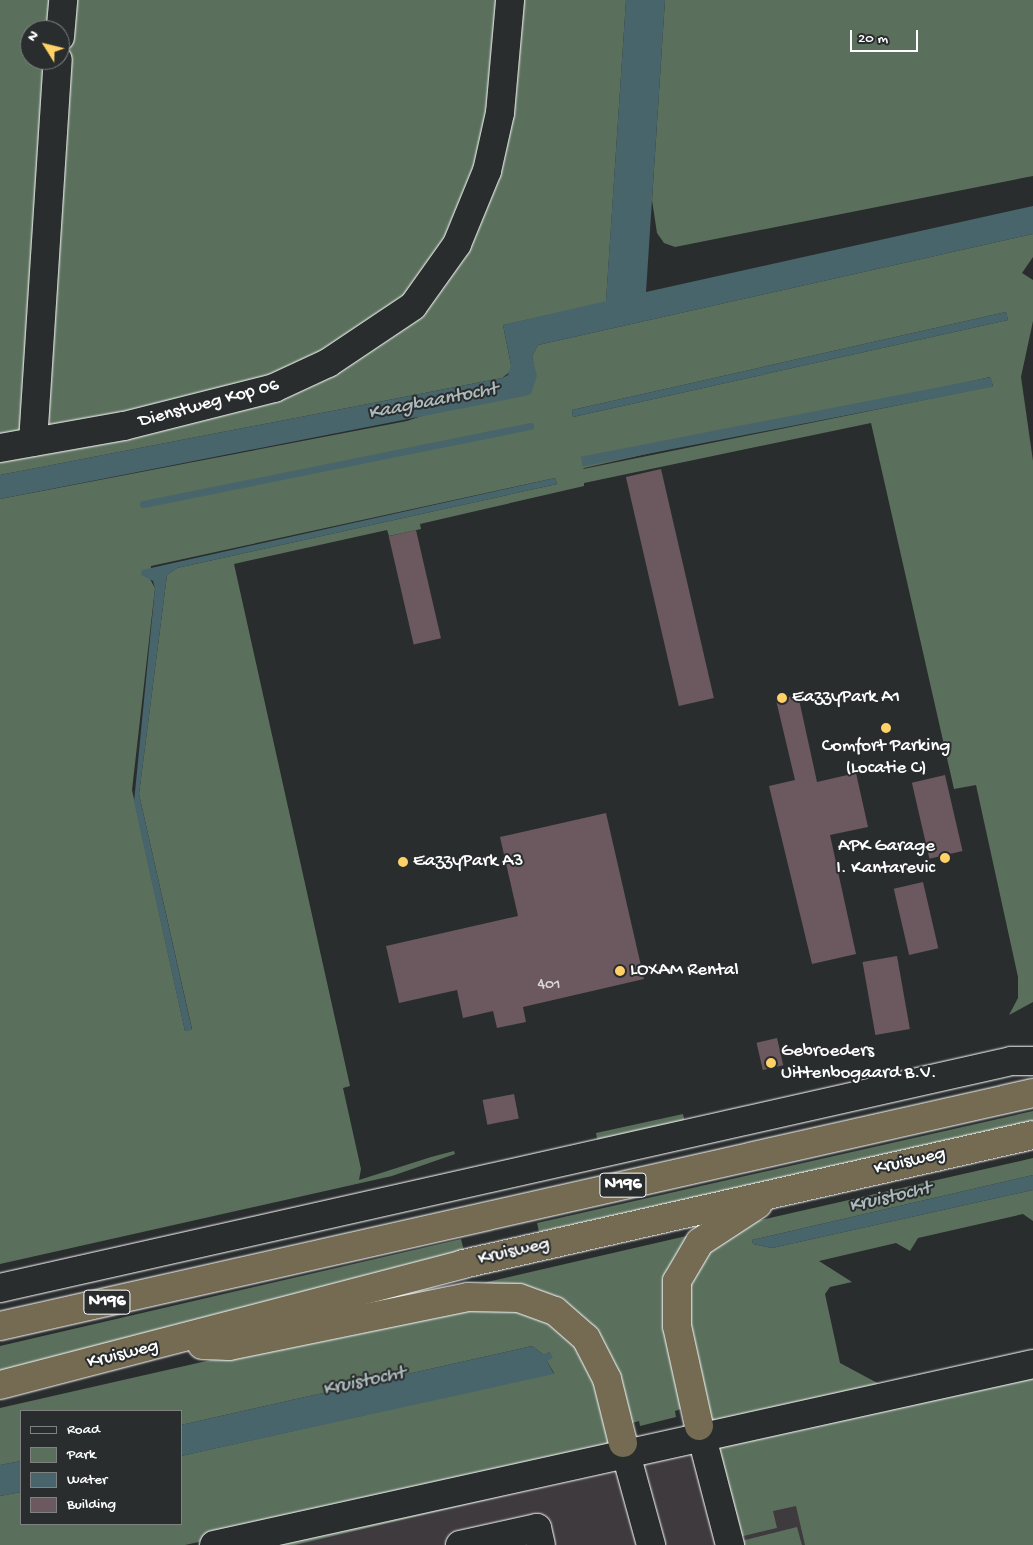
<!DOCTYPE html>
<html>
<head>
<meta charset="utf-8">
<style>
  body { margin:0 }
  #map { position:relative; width:1033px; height:1545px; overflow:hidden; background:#2a2d2e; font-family:"Gochi Hand",sans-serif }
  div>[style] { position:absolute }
  .built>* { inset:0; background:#3e3a3d }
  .green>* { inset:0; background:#5a705c }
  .water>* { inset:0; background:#48656b; transform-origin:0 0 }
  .stream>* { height:7px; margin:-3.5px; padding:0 3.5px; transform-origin:3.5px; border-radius:3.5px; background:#48656b }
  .building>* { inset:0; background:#6b595f; transform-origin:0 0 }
  .roads { filter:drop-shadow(0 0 1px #fff) drop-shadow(0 0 1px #fff) }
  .minor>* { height:28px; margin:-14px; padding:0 14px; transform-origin:14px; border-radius:14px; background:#2a2d2e }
  .highway>* { height:28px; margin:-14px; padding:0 14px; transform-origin:14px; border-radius:14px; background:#746b52 }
  .dots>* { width:14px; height:14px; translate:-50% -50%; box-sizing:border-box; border:2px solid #2a2d2e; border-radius:50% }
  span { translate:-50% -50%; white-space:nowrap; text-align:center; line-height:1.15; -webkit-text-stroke:4px #2a2d2e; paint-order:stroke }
  .number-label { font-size:16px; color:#dad6d7 }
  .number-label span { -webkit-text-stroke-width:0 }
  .shield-label span { padding:1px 4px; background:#2a2d2e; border:1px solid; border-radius:4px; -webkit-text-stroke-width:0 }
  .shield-label { font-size:18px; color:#fff; font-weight:700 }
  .street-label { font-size:19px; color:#fff }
  .poi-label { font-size:19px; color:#fff }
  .left { translate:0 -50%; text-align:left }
  .right { translate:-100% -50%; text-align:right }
  .water-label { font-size:20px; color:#adbabc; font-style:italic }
  .legend { position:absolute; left:20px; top:1410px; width:162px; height:115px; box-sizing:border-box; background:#2a2d2e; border:1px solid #7f8182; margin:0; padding:6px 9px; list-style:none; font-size:15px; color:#fff }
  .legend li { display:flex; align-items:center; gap:10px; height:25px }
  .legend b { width:25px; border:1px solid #7f8182 }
  .north { position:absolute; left:20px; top:20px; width:50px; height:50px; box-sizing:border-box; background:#2a2d2e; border:1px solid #7f8182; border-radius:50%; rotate:306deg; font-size:14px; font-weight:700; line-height:20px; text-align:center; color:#fff }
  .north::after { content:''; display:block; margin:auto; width:18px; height:22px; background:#ffd166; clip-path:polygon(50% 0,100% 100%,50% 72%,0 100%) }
  .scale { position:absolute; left:850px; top:30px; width:68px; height:22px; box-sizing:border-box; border:2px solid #fff; border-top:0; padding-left:6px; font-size:15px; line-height:18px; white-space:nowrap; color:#fff; -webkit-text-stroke:4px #2a2d2e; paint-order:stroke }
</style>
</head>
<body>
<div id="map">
  <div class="built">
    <div style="clip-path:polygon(705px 1451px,1033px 1545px,283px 1545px,525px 1490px)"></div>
  </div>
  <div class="green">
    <div style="clip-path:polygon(0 0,57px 0,55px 30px,30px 30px,30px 60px,53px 60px,25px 430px,0 440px)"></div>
    <div style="clip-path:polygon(68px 0,501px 0,495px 81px,470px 195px,419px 285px,346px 343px,232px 393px,48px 426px,45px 423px)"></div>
    <div style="clip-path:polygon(518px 0,626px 0,606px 302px,503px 325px,511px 365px,511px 371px,502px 378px,0 475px,0 455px,250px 405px,449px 277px)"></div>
    <div style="clip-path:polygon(665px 0,1033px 0,1033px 176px,675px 247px,664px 243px,657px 233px,652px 200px)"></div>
    <div style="clip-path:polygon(evenodd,1033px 234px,1033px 257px,1022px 273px,1033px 280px,1033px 321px,1021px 377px,1033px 461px,1033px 1002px,1009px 1015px,1018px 998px,1018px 977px,976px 785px,954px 789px,871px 423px,584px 483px,584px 486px,420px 524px,421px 529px,389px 536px,387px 530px,234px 564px,350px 1086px,343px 1088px,361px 1169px,359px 1180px,431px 1157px,454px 1151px,455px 1154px,392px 1176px,0 1264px,0 499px,407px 421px,536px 376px,532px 356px,538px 345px,1033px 234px,1006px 312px,1008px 320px,573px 417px,572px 410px,1006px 312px,1033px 234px,990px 377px,993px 386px,583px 469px,584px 468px,990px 377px,1033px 234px,555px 478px,557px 484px,177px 568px,167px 575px,139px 794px,192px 1029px,185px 1031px,132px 790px,155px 588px,150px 579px,151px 566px,555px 478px)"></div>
    <div style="clip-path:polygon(1033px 1111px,1033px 1122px,539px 1232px,537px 1223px)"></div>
    <div style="clip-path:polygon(683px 1114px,685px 1123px,598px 1144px,596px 1133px)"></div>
    <div style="clip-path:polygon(1033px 1158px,1033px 1175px,752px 1240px,753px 1244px,772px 1248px,1033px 1190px,1033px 1221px,1023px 1214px,918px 1238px,910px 1251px,896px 1243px,819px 1261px,852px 1282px,830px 1287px,825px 1294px,840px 1363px,883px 1386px,1033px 1353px,1033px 1545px,805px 1545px,796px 1506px,773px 1511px,777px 1528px,735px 1538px,682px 1302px,700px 1255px,757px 1221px)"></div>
    <div style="clip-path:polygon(695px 1234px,686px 1244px,681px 1409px,675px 1411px,676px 1417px,640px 1426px,639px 1421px,632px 1423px,594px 1335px,457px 1289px)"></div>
    <div style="clip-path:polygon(461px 1239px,464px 1251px,0 1372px,0 1346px)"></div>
    <div style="clip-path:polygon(443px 1307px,537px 1312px,585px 1352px,617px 1449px,185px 1545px,0 1545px,0 1496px,21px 1492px,21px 1524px,181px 1524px,181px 1456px,554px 1373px,547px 1361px,550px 1352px,544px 1355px,532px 1346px,181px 1425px,181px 1411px,21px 1411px,21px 1461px,0 1465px,0 1408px)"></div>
    <div style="clip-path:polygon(619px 1469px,295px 1545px,248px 1545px)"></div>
    <div style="clip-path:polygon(797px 1527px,802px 1545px,738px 1545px,737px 1542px)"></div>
  </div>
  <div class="water">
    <div style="clip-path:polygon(626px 0,665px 0,646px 292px,1033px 206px,1033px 234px,538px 345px,532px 356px,537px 376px,531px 394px,525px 396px,0 499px,0 475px,502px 378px,508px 375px,511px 365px,503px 325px,606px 301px)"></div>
    <div style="clip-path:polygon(1006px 312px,1008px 320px,573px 417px,572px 410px)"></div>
    <div style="left:991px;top:377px;width:10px;height:418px;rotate:79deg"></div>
    <div style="clip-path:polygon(555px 478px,557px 484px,177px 568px,167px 575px,139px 794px,192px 1030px,185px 1031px,134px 802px,155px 588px,153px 581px,141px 575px,142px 570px)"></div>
    <div style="clip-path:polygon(1033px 1175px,1033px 1190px,772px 1248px,753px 1244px,752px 1240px)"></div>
    <div style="clip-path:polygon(532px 1346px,544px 1355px,550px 1352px,553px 1358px,547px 1361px,554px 1374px,181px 1456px,181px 1425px)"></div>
    <div style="clip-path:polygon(21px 1461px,21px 1492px,0 1496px,0 1465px)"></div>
  </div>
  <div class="stream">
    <div style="left:143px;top:504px;width:395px;rotate:-11.4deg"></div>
  </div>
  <div class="building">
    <div style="left:661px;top:469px;width:235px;height:36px;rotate:77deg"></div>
    <div style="left:416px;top:530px;width:111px;height:28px;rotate:77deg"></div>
    <div style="clip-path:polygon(798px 695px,817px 782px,856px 773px,868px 827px,830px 835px,856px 954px,812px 964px,769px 786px,795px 780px,776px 700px)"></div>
    <div style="left:945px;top:775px;width:78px;height:34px;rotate:77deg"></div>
    <div style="clip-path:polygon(606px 813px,644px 979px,523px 1007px,526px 1022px,497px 1028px,493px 1011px,463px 1018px,457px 990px,399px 1003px,386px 946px,518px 916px,500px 837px)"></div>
    <div style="left:923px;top:882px;width:68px;height:30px;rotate:77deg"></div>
    <div style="left:897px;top:956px;width:74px;height:35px;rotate:80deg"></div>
    <div style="left:777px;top:1038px;width:28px;height:21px;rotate:77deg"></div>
    <div style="left:514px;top:1094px;width:25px;height:32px;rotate:79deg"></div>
  </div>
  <div class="roads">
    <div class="minor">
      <div style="left:60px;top:37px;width:37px;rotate:-85deg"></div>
      <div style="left:33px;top:442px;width:383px;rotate:-86.3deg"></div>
      <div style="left:0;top:448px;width:126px;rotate:-10.1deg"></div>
      <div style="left:124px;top:426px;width:155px;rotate:-14.2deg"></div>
      <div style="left:274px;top:388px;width:60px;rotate:-24.8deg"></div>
      <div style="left:328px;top:363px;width:102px;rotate:-33.8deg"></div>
      <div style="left:413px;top:306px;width:76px;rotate:-54.6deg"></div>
      <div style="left:457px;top:244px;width:79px;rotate:-67.7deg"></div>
      <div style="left:487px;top:171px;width:59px;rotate:-77.4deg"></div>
      <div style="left:500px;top:113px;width:113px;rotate:-84.9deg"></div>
      <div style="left:0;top:1288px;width:1036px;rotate:-12.65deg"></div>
      <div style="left:1011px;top:1061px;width:22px"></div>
      <div style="left:699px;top:1426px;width:123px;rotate:75.4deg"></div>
      <div style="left:623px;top:1443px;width:106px;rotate:74.6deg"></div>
      <div style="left:214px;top:1545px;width:839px;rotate:-12.46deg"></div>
      <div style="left:460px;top:1545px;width:79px;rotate:-12.4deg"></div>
      <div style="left:537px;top:1528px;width:17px;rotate:77deg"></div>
    </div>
    <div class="highway">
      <div style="left:0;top:1326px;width:1059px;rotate:-12.71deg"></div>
      <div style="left:202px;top:1345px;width:27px;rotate:2deg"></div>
      <div style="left:229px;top:1346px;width:244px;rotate:-11.6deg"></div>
      <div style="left:468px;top:1297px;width:51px;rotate:1.1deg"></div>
      <div style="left:519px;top:1298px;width:38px;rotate:20deg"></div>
      <div style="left:555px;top:1311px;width:41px;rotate:41.1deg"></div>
      <div style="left:586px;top:1338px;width:46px;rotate:62.9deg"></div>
      <div style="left:607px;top:1379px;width:66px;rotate:76deg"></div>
      <div style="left:0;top:1385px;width:479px;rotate:-14.6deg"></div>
      <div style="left:463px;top:1264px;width:584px;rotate:-12.75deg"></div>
      <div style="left:699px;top:1426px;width:102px;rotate:-102.4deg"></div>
      <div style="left:677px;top:1326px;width:45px;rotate:-90deg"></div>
      <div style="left:677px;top:1281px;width:45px;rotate:-59.5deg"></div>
      <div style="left:700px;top:1242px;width:69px;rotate:-33.2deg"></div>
    </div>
  </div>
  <div class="dots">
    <div style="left:782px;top:698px;background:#ffd166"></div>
    <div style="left:886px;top:728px;background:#ffd166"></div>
    <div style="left:945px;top:858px;background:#ffd166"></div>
    <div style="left:403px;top:862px;background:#ffd166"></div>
    <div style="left:620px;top:971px;background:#ffd166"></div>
    <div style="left:771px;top:1063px;background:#ffd166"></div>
  </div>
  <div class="number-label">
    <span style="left:549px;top:986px">401</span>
  </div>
  <div class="shield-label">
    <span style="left:623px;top:1185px">N196</span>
    <span style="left:107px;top:1302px">N196</span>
  </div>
  <div class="street-label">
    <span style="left:209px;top:404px;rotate:-15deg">Dienstweg Kop 06</span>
    <span style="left:910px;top:1162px;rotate:-13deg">Kruisweg</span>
    <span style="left:514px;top:1252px;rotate:-13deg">Kruisweg</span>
    <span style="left:123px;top:1355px;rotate:-14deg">Kruisweg</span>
  </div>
  <div class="poi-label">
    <span class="left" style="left:792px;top:698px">EazzyPark A1</span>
    <span style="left:886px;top:758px">Comfort Parking<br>(Locatie C)</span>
    <span class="right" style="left:935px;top:858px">APK Garage<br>I. Kantarevic</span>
    <span class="left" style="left:413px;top:862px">EazzyPark A3</span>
    <span class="left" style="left:630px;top:971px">LOXAM Rental</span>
    <span class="left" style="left:781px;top:1063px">Gebroeders<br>Uittenbogaard B.V.</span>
  </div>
  <div class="water-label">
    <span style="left:433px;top:402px;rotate:-11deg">Kaagbaantocht</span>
    <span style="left:890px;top:1198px;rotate:-13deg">Kruistocht</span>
    <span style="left:364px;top:1382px;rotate:-12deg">Kruistocht</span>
  </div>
  <ul class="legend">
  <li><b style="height:6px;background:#2a2d2e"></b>Road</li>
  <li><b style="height:14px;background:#5a705c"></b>Park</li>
  <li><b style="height:14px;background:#48656b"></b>Water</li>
  <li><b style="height:14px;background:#6b595f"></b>Building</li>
  </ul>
  <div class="north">N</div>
  <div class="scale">20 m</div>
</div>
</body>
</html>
